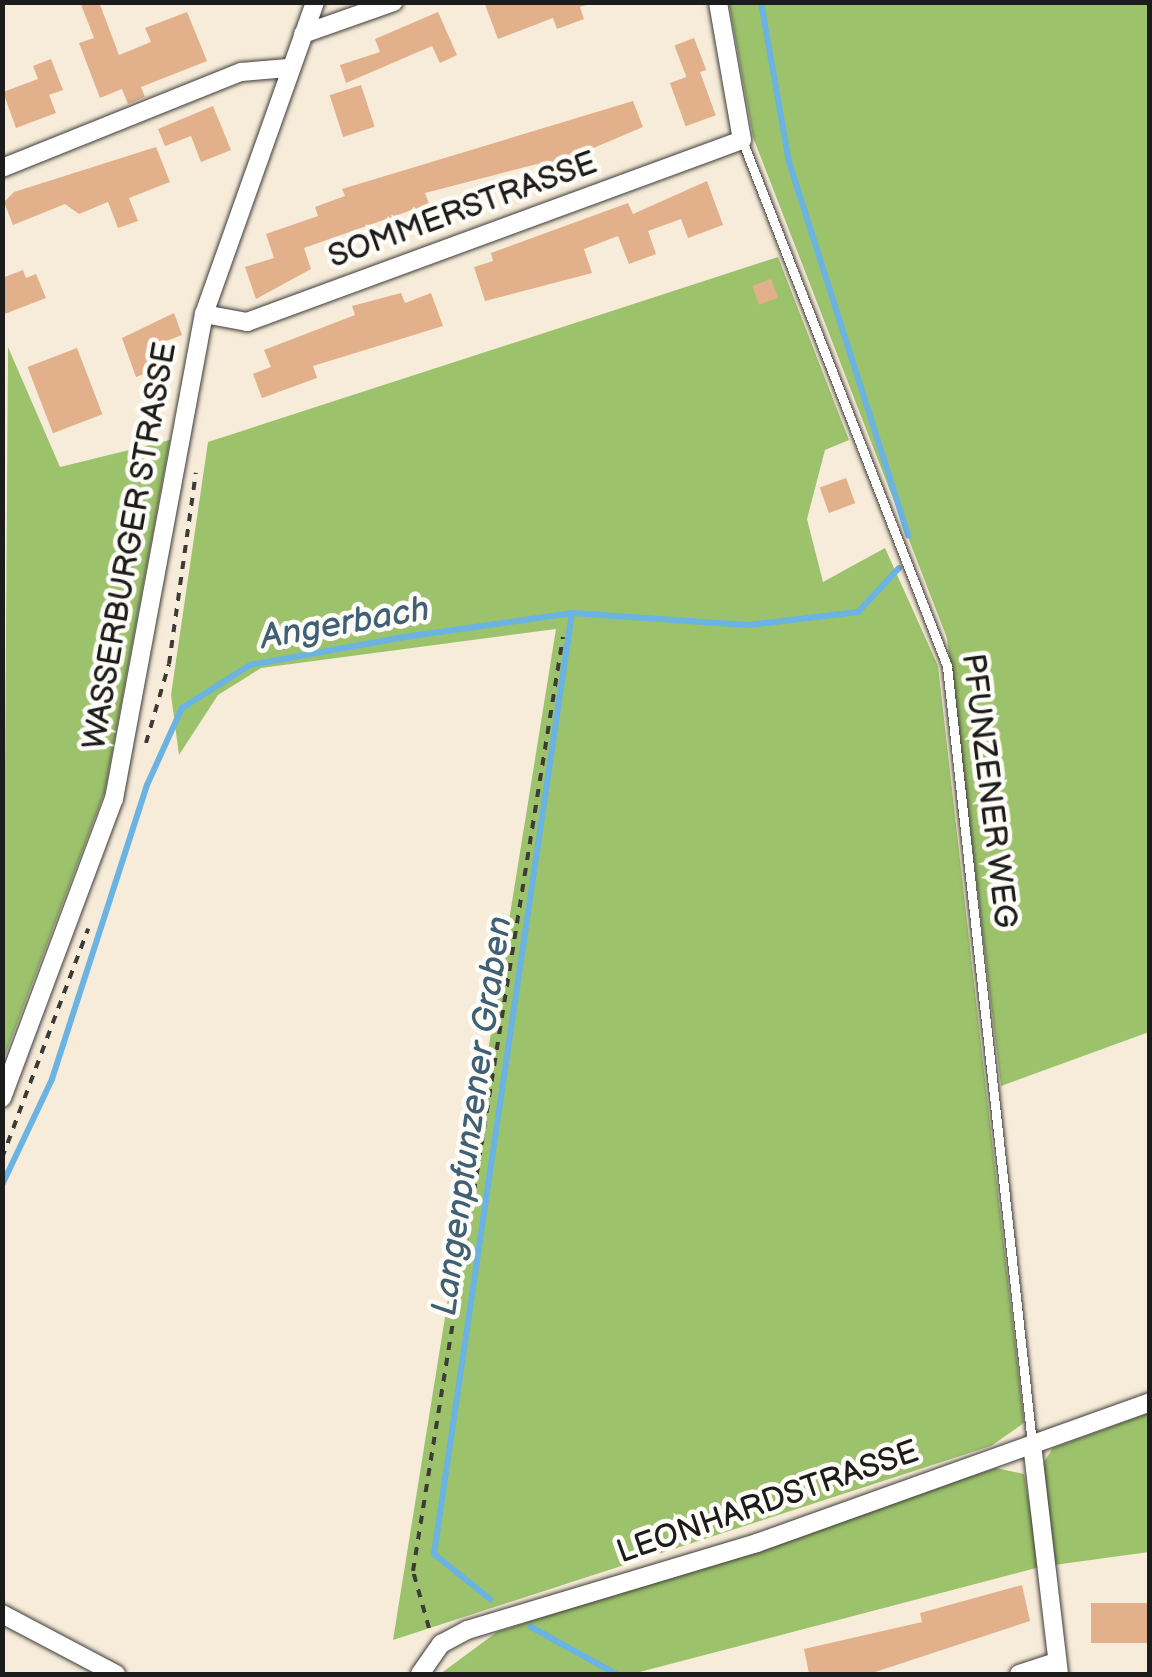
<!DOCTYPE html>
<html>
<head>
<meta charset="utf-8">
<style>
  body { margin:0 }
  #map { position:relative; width:1152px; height:1677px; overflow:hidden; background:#f7ecd9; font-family:"Balsamiq Sans",sans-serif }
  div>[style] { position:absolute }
  .green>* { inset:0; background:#9dc26c }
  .stream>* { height:6px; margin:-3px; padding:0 3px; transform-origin:3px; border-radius:3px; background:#6ab3e2 }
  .building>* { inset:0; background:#e2b08b; transform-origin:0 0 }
  .path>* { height:4px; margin-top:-2px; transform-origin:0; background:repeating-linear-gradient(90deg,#3d3b38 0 8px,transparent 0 16px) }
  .roads { filter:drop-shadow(0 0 2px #3d3b38) drop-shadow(0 0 2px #3d3b38) }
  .lane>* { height:9px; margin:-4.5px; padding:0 4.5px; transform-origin:4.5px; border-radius:4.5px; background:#fff }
  .street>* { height:18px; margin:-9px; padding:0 9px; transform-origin:9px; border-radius:9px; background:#fff }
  span { translate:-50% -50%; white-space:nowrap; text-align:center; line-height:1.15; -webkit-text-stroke:9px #fdfcf7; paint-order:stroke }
  .street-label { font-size:32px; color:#1c1c1c }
  .water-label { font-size:35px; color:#3f6075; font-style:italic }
  .frame { position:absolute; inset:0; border:5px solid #1c1c1c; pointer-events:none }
</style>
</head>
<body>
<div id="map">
  <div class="green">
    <div style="clip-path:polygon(729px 3px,1149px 3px,1149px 1032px,1001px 1086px,947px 638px,753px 137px)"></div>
    <div style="clip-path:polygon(778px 257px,849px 440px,825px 450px,807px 519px,823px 582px,885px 548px,938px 666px,1024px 1423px,991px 1446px,393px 1640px,556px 629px,261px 668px,218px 695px,179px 755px,171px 695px,208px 442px)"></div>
    <div style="clip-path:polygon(8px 347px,60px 467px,170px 440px,105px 791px,3px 1061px)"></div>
    <div style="clip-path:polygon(1149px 1413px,1149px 1552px,1054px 1565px,1042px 1465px,1053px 1448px)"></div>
    <div style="clip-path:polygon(996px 1468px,1024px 1474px,1040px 1567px,632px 1674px,440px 1674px,497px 1632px)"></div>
  </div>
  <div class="stream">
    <div style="left:761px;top:2px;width:162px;rotate:80.1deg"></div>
    <div style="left:789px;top:162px;width:392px;rotate:72.3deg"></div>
    <div style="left:2px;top:1185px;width:117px;rotate:-64.7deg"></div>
    <div style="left:52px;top:1079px;width:309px;rotate:-72.1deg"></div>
    <div style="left:147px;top:785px;width:85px;rotate:-65.6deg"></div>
    <div style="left:182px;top:708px;width:80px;rotate:-32.3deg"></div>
    <div style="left:250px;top:665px;width:157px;rotate:-10.3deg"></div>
    <div style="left:404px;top:637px;width:170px;rotate:-8.1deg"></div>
    <div style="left:572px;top:613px;width:176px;rotate:3.9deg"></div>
    <div style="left:748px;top:625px;width:111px;rotate:-6.7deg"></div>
    <div style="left:858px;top:612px;width:60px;rotate:-47deg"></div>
    <div style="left:490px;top:1599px;width:72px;rotate:-141.2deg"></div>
    <div style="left:434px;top:1554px;width:951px;rotate:-81.66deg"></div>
    <div style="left:531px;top:1627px;width:97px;rotate:28.9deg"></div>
  </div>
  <div class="building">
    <div style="clip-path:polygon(80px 2px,99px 2px,119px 55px,151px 42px,145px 28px,187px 12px,207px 61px,141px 87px,145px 97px,128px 104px,122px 89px,100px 98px,79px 43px,94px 38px)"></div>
    <div style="clip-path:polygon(484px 2px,589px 2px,589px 4px,580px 7px,584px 19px,557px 29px,553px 18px,498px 39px)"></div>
    <div style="clip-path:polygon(438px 12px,457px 55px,440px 63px,432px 46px,346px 83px,340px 65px,380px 52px,375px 39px)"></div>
    <div style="left:694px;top:38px;width:34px;height:21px;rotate:69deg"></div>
    <div style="clip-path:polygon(51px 59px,63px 90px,49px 95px,56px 113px,16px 128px,3px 92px,38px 79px,33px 66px)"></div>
    <div style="left:700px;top:72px;width:46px;height:32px;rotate:70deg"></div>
    <div style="left:361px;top:85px;width:44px;height:33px;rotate:72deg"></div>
    <div style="clip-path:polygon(633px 101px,643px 127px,539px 171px,537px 164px,425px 193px,429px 204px,304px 248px,311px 269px,256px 299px,245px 267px,274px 258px,266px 234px,318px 216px,315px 207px,345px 196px,342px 189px)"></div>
    <div style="clip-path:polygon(213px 106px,231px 150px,201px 162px,191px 136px,165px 146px,158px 129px)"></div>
    <div style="clip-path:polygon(156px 147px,170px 182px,129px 198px,138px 221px,118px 228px,108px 202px,79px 214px,65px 204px,13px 225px,4px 202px,14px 192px)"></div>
    <div style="clip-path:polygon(707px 181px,723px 225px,688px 238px,681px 219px,648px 231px,656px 254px,629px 264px,618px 236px,584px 249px,592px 273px,485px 301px,474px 267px,493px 261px,491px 253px,628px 203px,633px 214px)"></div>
    <div style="clip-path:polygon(23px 270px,26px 278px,36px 274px,46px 298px,2px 315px,2px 278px)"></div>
    <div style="left:771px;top:279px;width:20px;height:20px;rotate:70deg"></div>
    <div style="clip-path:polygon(401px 293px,405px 303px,431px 293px,443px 326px,313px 366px,317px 378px,262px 398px,253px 374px,271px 367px,264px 350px,355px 315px,352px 306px)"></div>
    <div style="clip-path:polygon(174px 313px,182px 335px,158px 344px,166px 366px,136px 377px,122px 338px)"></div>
    <div style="left:77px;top:348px;width:71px;height:53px;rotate:69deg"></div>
    <div style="left:846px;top:478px;width:27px;height:28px;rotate:70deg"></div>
    <div style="clip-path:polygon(1022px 1585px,1030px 1621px,869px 1674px,809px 1674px,804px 1649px,922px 1622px,920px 1613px)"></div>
    <div style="left:1150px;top:1603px;width:40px;height:59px;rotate:90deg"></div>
  </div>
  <div class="path">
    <div style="left:146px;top:743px;width:82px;rotate:-73.8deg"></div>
    <div style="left:169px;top:664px;width:193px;rotate:-82deg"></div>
    <div style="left:2px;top:1158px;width:245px;rotate:-69.4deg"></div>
    <div style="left:429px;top:1628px;width:59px;rotate:-105.7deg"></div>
    <div style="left:413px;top:1571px;width:946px;rotate:-80.88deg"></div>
  </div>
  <div class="roads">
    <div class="lane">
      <div style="left:742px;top:140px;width:565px;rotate:68.71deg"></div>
      <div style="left:947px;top:666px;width:783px;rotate:83.76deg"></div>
    </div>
    <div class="street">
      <div style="left:303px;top:34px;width:96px;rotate:-19.4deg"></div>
      <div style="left:2px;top:168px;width:258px;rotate:-21.9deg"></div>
      <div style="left:241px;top:72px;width:47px;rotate:-4.9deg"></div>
      <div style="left:204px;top:314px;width:44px;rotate:10.5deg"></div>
      <div style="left:247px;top:322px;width:527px;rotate:-20.19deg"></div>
      <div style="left:742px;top:140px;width:140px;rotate:-99.9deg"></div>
      <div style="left:2px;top:1098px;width:319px;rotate:-69.5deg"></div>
      <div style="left:114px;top:799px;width:493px;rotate:-79.5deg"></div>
      <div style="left:204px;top:314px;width:331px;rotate:-70.4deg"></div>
      <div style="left:1032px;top:1444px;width:232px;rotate:83.3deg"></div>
      <div style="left:2px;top:1614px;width:129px;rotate:27.8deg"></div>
      <div style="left:420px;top:1674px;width:37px;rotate:-55deg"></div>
      <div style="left:441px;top:1644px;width:30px;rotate:-28deg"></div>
      <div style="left:467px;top:1630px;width:303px;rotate:-16.7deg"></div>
      <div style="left:757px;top:1543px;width:418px;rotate:-19.7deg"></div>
      <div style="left:1019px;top:1674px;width:40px;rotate:-18deg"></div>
    </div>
  </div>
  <div class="street-label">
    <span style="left:463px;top:211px;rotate:-20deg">SOMMERSTRASSE</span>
    <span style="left:131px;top:546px;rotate:-80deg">WASSERBURGER STRASSE</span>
    <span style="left:988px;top:791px;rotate:83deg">PFUNZENER WEG</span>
    <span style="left:768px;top:1503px;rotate:-19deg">LEONHARDSTRASSE</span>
  </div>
  <div class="water-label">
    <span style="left:345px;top:624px;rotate:-10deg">Angerbach</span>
    <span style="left:473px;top:1116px;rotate:-82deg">Langenpfunzener Graben</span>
  </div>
  <div class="frame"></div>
</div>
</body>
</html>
